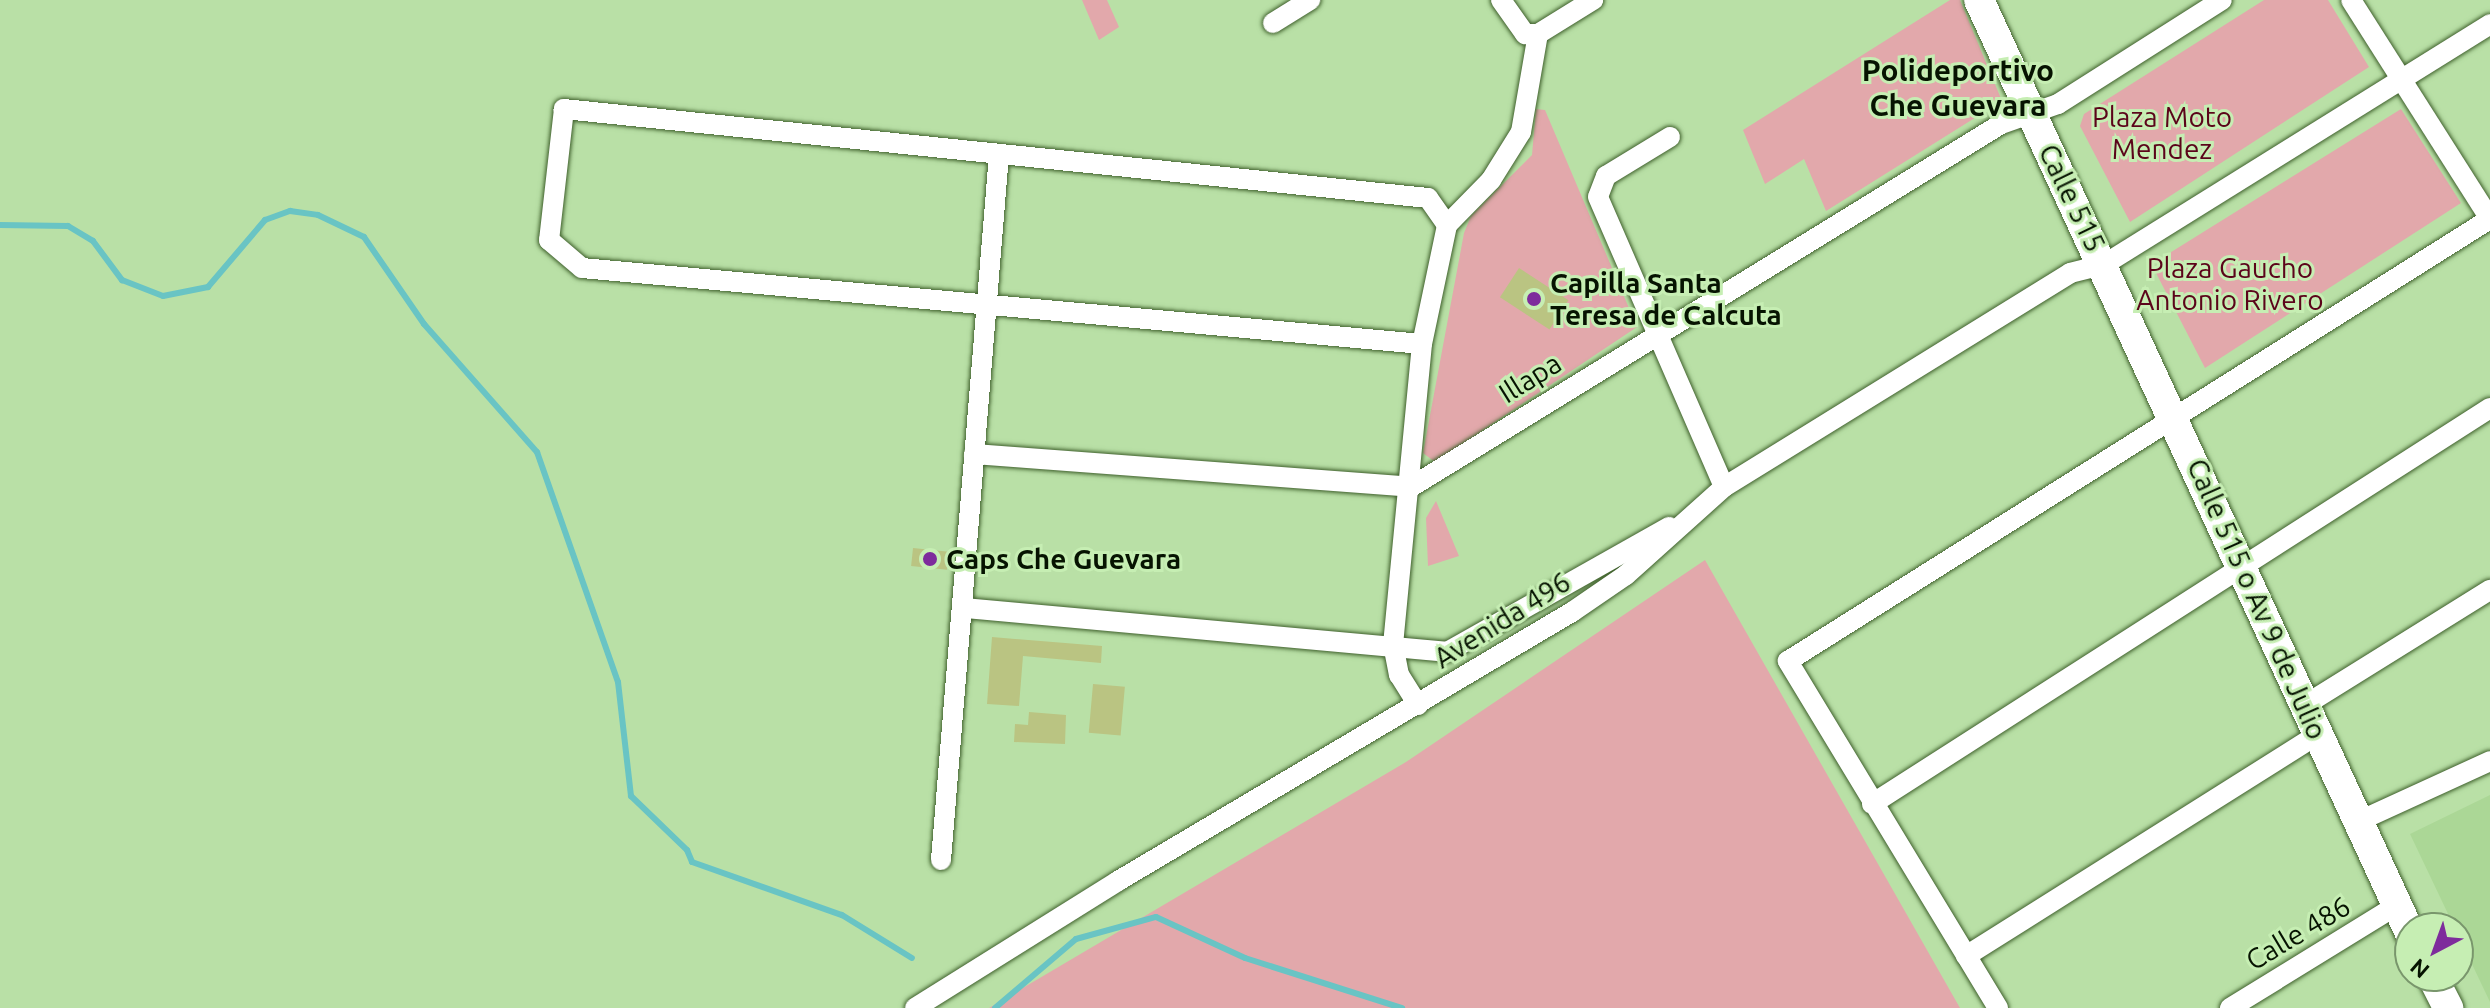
<!DOCTYPE html>
<html>
<head>
<meta charset="utf-8">
<style>
  body { margin:0 }
  #map { position:relative; width:2490px; height:1008px; overflow:hidden; background:#b9e0a6; font-family:Ubuntu,sans-serif }
  div>[style] { position:absolute }
  .built>* { inset:0; background:#abd796 }
  .green>* { inset:0; background:#e2a8ab }
  .stream>* { height:6px; margin:-3px; padding:0 3px; transform-origin:3px; border-radius:3px; background:#69c4c4 }
  .building>* { inset:0; background:#bac482; transform-origin:0 0 }
  .roads { filter:drop-shadow(0 0 2px #3f602c) drop-shadow(0 0 2px #3f602c) }
  .street>* { height:20px; margin:-10px; padding:0 10px; transform-origin:10px; border-radius:10px; background:#fff }
  .secondary>* { height:30px; margin:-15px; padding:0 15px; transform-origin:15px; border-radius:15px; background:#fff }
  .dots>* { width:22px; height:22px; translate:-50% -50%; box-sizing:border-box; border:4px solid #c6eeb3; border-radius:50% }
  span { translate:-50% -50%; white-space:nowrap; text-align:center; line-height:1.15; -webkit-text-stroke:6px #c6eeb3; paint-order:stroke }
  .park-label { font-size:28px; color:#5b041a }
  .street-label { font-size:28px; color:#061301 }
  .poi-label { font-size:28px; color:#061301; font-weight:700 }
  .left { translate:0 -50%; text-align:left }
  .neighbourhood-label { font-size:30px; color:#061301; font-weight:700 }
  .north { position:absolute; left:2394px; top:912px; width:80px; height:80px; box-sizing:border-box; background:#c6eeb3; border:2px solid #79966c; border-radius:50%; rotate:221deg; font-size:22px; font-weight:700; line-height:32px; text-align:center; color:#061301 }
  .north::after { content:''; display:block; margin:auto; width:28px; height:36px; background:#7e2c9c; clip-path:polygon(50% 0,100% 100%,50% 72%,0 100%) }
</style>
</head>
<body>
<div id="map">
  <div class="built">
    <div style="clip-path:polygon(2490px 795px,2490px 1002px,2410px 834px)"></div>
  </div>
  <div class="green">
    <div style="clip-path:polygon(1082px 0,1107px 0,1119px 27px,1099px 40px)"></div>
    <div style="clip-path:polygon(1950px 0,1960px 0,2002px 101px,1826px 211px,1804px 159px,1765px 184px,1743px 130px)"></div>
    <div style="clip-path:polygon(2264px 0,2328px 0,2369px 67px,2130px 222px,2080px 126px,2084px 114px)"></div>
    <div style="clip-path:polygon(1536px 109px,1545px 110px,1637px 327px,1435px 462px,1423px 453px,1464px 233px,1471px 216px,1532px 155px)"></div>
    <div style="clip-path:polygon(2401px 109px,2461px 203px,2205px 368px,2155px 271px,2160px 259px)"></div>
    <div style="clip-path:polygon(1436px 501px,1459px 556px,1428px 566px,1426px 518px)"></div>
    <div style="clip-path:polygon(1705px 560px,1960px 1008px,989px 1008px,1406px 762px)"></div>
  </div>
  <div class="stream">
    <div style="left:0;top:225px;width:68px;rotate:0.8deg"></div>
    <div style="left:68px;top:226px;width:29px;rotate:31deg"></div>
    <div style="left:93px;top:241px;width:49px;rotate:53.4deg"></div>
    <div style="left:122px;top:280px;width:44px;rotate:21.3deg"></div>
    <div style="left:163px;top:296px;width:46px;rotate:-11.3deg"></div>
    <div style="left:208px;top:287px;width:88px;rotate:-49.6deg"></div>
    <div style="left:265px;top:220px;width:27px;rotate:-20deg"></div>
    <div style="left:290px;top:211px;width:28px;rotate:8deg"></div>
    <div style="left:318px;top:215px;width:51px;rotate:25.6deg"></div>
    <div style="left:364px;top:237px;width:106px;rotate:55.4deg"></div>
    <div style="left:424px;top:324px;width:171px;rotate:48.6deg"></div>
    <div style="left:537px;top:452px;width:244px;rotate:70.6deg"></div>
    <div style="left:618px;top:682px;width:115px;rotate:83.5deg"></div>
    <div style="left:631px;top:796px;width:78px;rotate:44deg"></div>
    <div style="left:687px;top:850px;width:13px;rotate:67deg"></div>
    <div style="left:692px;top:862px;width:159px;rotate:19.5deg"></div>
    <div style="left:842px;top:915px;width:82px;rotate:31.6deg"></div>
    <div style="left:995px;top:1008px;width:106px;rotate:-40.4deg"></div>
    <div style="left:1076px;top:939px;width:83px;rotate:-15.4deg"></div>
    <div style="left:1156px;top:917px;width:98px;rotate:24.7deg"></div>
    <div style="left:1245px;top:958px;width:165px;rotate:17.7deg"></div>
  </div>
  <div class="building">
    <div style="left:1519px;top:268px;width:59px;height:35px;rotate:33deg"></div>
    <div style="left:913px;top:548px;width:36px;height:18px;rotate:6deg"></div>
    <div style="clip-path:polygon(992px 637px,1102px 646px,1101px 663px,1023px 656px,1019px 706px,987px 704px)"></div>
    <div style="left:1093px;top:684px;width:32px;height:49px;rotate:5deg"></div>
    <div style="clip-path:polygon(1029px 712px,1066px 715px,1065px 744px,1014px 742px,1015px 724px,1028px 725px)"></div>
  </div>
  <div class="roads">
    <div class="street">
      <div style="left:1501px;top:0;width:42px;rotate:54.8deg"></div>
      <div style="left:1525px;top:34px;width:13px"></div>
      <div style="left:1538px;top:34px;width:65px;rotate:-31.7deg"></div>
      <div style="left:1273px;top:23px;width:44px;rotate:-31.9deg"></div>
      <div style="left:1670px;top:137px;width:75px;rotate:148.6deg"></div>
      <div style="left:1606px;top:176px;width:22px;rotate:111deg"></div>
      <div style="left:1598px;top:197px;width:316px;rotate:66.5deg"></div>
      <div style="left:1447px;top:225px;width:63px;rotate:-45.6deg"></div>
      <div style="left:1491px;top:180px;width:57px;rotate:-58deg"></div>
      <div style="left:1521px;top:132px;width:99px;rotate:-80.2deg"></div>
      <div style="left:974px;top:454px;width:438px;rotate:4.3deg"></div>
      <div style="left:1411px;top:487px;width:693px;rotate:-31.6deg"></div>
      <div style="left:2001px;top:124px;width:60px;rotate:-19.3deg"></div>
      <div style="left:2058px;top:104px;width:194px;rotate:-32.4deg"></div>
      <div style="left:965px;top:608px;width:484px;rotate:5.2deg"></div>
      <div style="left:1447px;top:652px;width:255px;rotate:-29.4deg"></div>
      <div style="left:1418px;top:705px;width:36px;rotate:-122deg"></div>
      <div style="left:1399px;top:675px;width:31px;rotate:-101deg"></div>
      <div style="left:1393px;top:645px;width:302px;rotate:-84.5deg"></div>
      <div style="left:1422px;top:344px;width:122px;rotate:-78.1deg"></div>
      <div style="left:1447px;top:225px;width:33px;rotate:-125deg"></div>
      <div style="left:1428px;top:198px;width:869px;rotate:-174.12deg"></div>
      <div style="left:564px;top:109px;width:132px;rotate:96.5deg"></div>
      <div style="left:549px;top:240px;width:43px;rotate:40.3deg"></div>
      <div style="left:582px;top:268px;width:843px;rotate:5.17deg"></div>
      <div style="left:2305px;top:705px;width:218px;rotate:-31.9deg"></div>
      <div style="left:1872px;top:804px;width:734px;rotate:-32.65deg"></div>
      <div style="left:2357px;top:822px;width:146px;rotate:-24.6deg"></div>
      <div style="left:941px;top:860px;width:708px;rotate:-85.3deg"></div>
      <div style="left:1966px;top:956px;width:416px;rotate:-32.2deg"></div>
      <div style="left:915px;top:1008px;width:239px;rotate:-32deg"></div>
      <div style="left:1118px;top:881px;width:528px;rotate:-30.65deg"></div>
      <div style="left:1572px;top:612px;width:65px;rotate:-34.4deg"></div>
      <div style="left:1626px;top:575px;width:132px;rotate:-41.9deg"></div>
      <div style="left:1724px;top:487px;width:407px;rotate:-31.7deg"></div>
      <div style="left:2070px;top:273px;width:36px;rotate:-14deg"></div>
      <div style="left:2105px;top:264px;width:454px;rotate:-31.9deg"></div>
      <div style="left:1998px;top:1008px;width:406px;rotate:-121.2deg"></div>
      <div style="left:1788px;top:661px;width:830px;rotate:-32.2deg"></div>
      <div style="left:2490px;top:219px;width:259px;rotate:-122.4deg"></div>
      <div style="left:2230px;top:1008px;width:195px;rotate:-31.6deg"></div>
    </div>
    <div class="secondary">
      <div style="left:1979px;top:0;width:1028px;rotate:65.21deg"></div>
      <div style="left:2432px;top:976px;width:36px;rotate:63deg"></div>
    </div>
  </div>
  <div class="dots">
    <div style="left:1534px;top:299px;background:#7e2c9c"></div>
    <div style="left:930px;top:559px;background:#7e2c9c"></div>
  </div>
  <div class="park-label">
    <span style="left:2162px;top:133px">Plaza Moto<br>Mendez</span>
    <span style="left:2230px;top:284px">Plaza Gaucho<br>Antonio Rivero</span>
  </div>
  <div class="street-label">
    <span style="left:2072px;top:198px;rotate:64deg">Calle 515</span>
    <span style="left:1530px;top:378px;rotate:-32deg">Illapa</span>
    <span style="left:2257px;top:599px;rotate:66deg">Calle 515 o Av 9 de Julio</span>
    <span style="left:1502px;top:620px;rotate:-32deg">Avenida 496</span>
    <span style="left:2298px;top:933px;rotate:-31deg">Calle 486</span>
  </div>
  <div class="poi-label">
    <span class="left" style="left:1550px;top:299px">Capilla Santa<br>Teresa de Calcuta</span>
    <span class="left" style="left:946px;top:559px">Caps Che Guevara</span>
  </div>
  <div class="neighbourhood-label">
    <span style="left:1958px;top:87px">Polideportivo<br>Che Guevara</span>
  </div>
  <div class="north">N</div>
</div>
</body>
</html>
